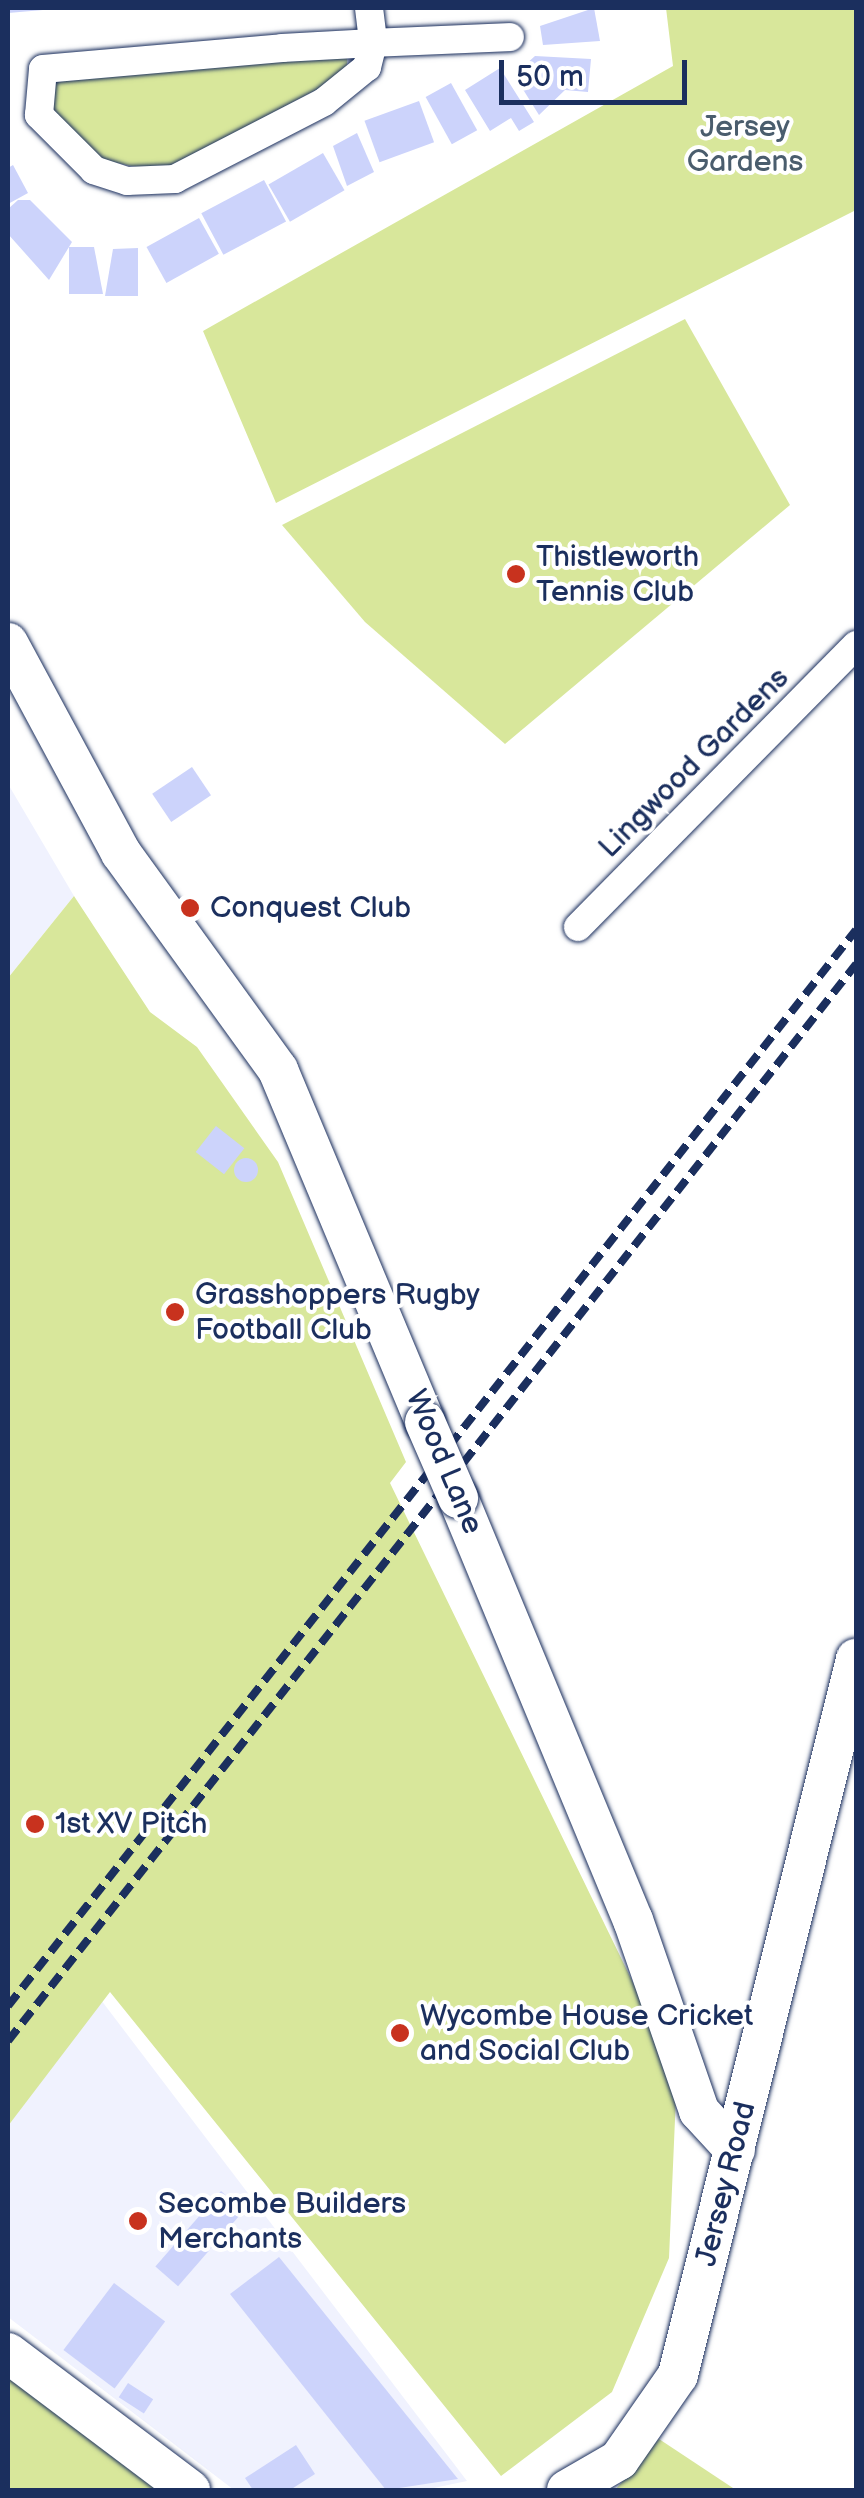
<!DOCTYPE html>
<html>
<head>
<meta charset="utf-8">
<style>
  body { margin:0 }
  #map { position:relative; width:864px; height:2498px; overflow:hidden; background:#fff; font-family:"Balsamiq Sans",sans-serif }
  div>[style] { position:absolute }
  .built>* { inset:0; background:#f0f2fe }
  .green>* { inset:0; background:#d8e79b }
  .building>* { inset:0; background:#ccd3fb; transform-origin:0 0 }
  .round { border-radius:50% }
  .roads { filter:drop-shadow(0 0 2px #1b2f5e) drop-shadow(0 0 2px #1b2f5e) }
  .street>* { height:28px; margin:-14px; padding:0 14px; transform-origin:14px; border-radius:14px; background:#fff }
  .secondary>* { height:40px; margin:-20px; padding:0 20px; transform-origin:20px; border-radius:20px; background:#fff }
  .rail>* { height:8px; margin-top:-4px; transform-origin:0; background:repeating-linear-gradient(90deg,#1b2f5e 0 15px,transparent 0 23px) }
  .bridges { filter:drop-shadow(0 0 2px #1b2f5e) drop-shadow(0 0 2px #1b2f5e) }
  .secondary-bridge>* { height:40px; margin:-20px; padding:0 20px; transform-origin:20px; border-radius:20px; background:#fff }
  .dots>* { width:28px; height:28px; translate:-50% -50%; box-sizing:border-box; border:5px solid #fff; border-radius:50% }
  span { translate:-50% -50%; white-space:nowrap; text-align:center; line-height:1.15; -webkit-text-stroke:8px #fff; paint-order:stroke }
  .park-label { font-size:30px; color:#4a5d6d }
  .poi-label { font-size:30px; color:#1b2f5e }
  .left { translate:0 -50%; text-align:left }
  .street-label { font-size:30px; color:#1b2f5e }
  .frame { position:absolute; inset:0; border:10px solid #1b2f5e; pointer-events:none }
  .scale { position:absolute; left:499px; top:60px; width:188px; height:45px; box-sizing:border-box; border:5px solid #1b2f5e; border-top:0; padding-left:12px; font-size:30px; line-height:35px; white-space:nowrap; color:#1b2f5e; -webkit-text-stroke:8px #fff; paint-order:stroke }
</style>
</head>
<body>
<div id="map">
  <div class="built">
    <div style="clip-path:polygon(8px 784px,74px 896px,8px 978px)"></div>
    <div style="clip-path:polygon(101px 2000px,467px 2481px,424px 2490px,234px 2490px,8px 2317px,8px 2126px)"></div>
  </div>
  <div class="green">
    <div style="clip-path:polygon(666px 8px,856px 8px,856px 210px,276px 503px,203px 331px,673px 66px)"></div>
    <div style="clip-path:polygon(347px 54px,347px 71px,333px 81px,174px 165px,146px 169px,103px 160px,53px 121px,46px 90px,54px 82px)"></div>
    <div style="clip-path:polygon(685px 319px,790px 505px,505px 744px,365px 622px,282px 525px)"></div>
    <div style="clip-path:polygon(74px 896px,150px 1012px,197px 1047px,278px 1162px,406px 1462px,390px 1483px,677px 2073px,669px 2258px,612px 2392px,501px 2476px,110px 1992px,8px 2126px,8px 978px)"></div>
    <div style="clip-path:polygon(8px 2371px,172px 2490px,8px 2490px)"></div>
    <div style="clip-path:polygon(659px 2439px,736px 2490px,615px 2490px)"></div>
  </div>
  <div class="building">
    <div style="clip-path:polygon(8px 8px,43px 8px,43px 10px,8px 13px)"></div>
    <div style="clip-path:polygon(594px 8px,600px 41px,543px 45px,540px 26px)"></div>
    <div style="clip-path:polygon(535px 56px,591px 59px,588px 92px,565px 90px,539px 115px,514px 75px)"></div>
    <div style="clip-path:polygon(500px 68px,534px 122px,519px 131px,511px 118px,490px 131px,465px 90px)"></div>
    <div style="left:451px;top:83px;width:54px;height:29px;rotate:61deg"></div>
    <div style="left:419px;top:101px;width:44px;height:58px;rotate:70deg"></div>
    <div style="clip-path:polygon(357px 133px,374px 172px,347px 186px,333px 146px)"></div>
    <div style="left:323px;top:153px;width:43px;height:63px;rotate:60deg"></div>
    <div style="clip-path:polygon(13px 165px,28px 193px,8px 204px,8px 168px)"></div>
    <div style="left:264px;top:180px;width:47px;height:71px;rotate:62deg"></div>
    <div style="clip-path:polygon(18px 200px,30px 200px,72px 242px,49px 280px,8px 234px,8px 209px)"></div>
    <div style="left:199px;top:218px;width:41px;height:60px;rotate:61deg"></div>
    <div style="clip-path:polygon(69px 247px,94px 247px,103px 294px,69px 294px)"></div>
    <div style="clip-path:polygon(138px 248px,138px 296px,105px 296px,113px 249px)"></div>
    <div style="left:192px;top:767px;width:34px;height:48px;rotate:56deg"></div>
    <div style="left:216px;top:1126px;width:36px;height:33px;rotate:38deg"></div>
    <div class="round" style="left:234px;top:1158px;width:24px;height:24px"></div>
    <div style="left:221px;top:2191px;width:30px;height:100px;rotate:41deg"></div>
    <div style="clip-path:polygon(279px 2257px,458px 2479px,386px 2490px,230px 2294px)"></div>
    <div style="left:114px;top:2283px;width:64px;height:84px;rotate:37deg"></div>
    <div style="left:128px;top:2383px;width:30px;height:17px;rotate:33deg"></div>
    <div style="clip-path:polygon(296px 2445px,315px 2474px,290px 2490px,253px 2490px,245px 2478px)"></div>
  </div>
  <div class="roads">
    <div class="street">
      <div style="left:369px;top:8px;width:35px;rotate:83deg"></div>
      <div style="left:373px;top:43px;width:25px;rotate:104deg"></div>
      <div style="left:367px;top:67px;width:55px;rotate:140.9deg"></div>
      <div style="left:324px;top:102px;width:168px;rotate:152.7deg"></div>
      <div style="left:175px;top:179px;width:48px;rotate:177.6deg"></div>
      <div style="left:127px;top:181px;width:35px;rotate:-162deg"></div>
      <div style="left:94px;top:170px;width:78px;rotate:-135deg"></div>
      <div style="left:39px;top:115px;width:46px;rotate:-85deg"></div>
      <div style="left:43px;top:69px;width:240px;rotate:-5deg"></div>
      <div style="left:282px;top:48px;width:91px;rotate:-3.1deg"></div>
      <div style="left:373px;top:43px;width:137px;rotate:-2.5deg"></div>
      <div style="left:578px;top:927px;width:396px;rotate:-45.4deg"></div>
    </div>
    <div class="secondary">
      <div style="left:8px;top:643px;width:238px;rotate:61.7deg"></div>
      <div style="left:121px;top:853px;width:268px;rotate:54.1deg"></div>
      <div style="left:278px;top:1070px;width:381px;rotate:67.3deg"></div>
      <div style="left:458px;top:1498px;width:457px;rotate:67.5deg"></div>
      <div style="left:633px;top:1920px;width:202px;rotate:70.9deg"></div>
      <div style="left:699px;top:2111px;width:53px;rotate:47.3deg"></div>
      <div style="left:8px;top:2353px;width:228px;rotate:37deg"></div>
      <div style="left:567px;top:2490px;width:60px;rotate:-30deg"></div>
      <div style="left:619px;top:2460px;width:103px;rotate:-55.2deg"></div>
      <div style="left:678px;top:2375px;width:738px;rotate:-76.04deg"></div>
    </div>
  </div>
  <div class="rail">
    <div style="left:8px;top:2006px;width:1370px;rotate:-51.76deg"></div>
    <div style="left:8px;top:2041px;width:1371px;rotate:-51.78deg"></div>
  </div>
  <div class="bridges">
    <div class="secondary-bridge">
      <div style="left:425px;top:1422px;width:83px;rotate:66.5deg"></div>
    </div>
  </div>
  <div class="dots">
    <div style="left:516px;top:574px;background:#c8321e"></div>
    <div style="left:190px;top:908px;background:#c8321e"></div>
    <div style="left:175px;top:1312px;background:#c8321e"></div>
    <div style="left:35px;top:1824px;background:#c8321e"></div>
    <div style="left:400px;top:2033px;background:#c8321e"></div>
    <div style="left:138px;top:2221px;background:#c8321e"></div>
  </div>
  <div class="park-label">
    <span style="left:745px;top:144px">Jersey<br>Gardens</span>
  </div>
  <div class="poi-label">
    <span class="left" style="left:536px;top:574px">Thistleworth<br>Tennis Club</span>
    <span class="left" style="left:210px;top:908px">Conquest Club</span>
    <span class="left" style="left:195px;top:1312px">Grasshoppers Rugby<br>Football Club</span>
    <span class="left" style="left:55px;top:1824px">1st XV Pitch</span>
    <span class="left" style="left:420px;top:2033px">Wycombe House Cricket<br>and Social Club</span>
    <span class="left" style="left:158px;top:2221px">Secombe Builders<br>Merchants</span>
  </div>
  <div class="street-label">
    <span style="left:694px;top:763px;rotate:-45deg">Lingwood Gardens</span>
    <span style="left:444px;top:1462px;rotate:67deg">Wood Lane</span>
    <span style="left:726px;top:2184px;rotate:-76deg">Jersey Road</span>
  </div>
  <div class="frame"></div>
  <div class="scale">50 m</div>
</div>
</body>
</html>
